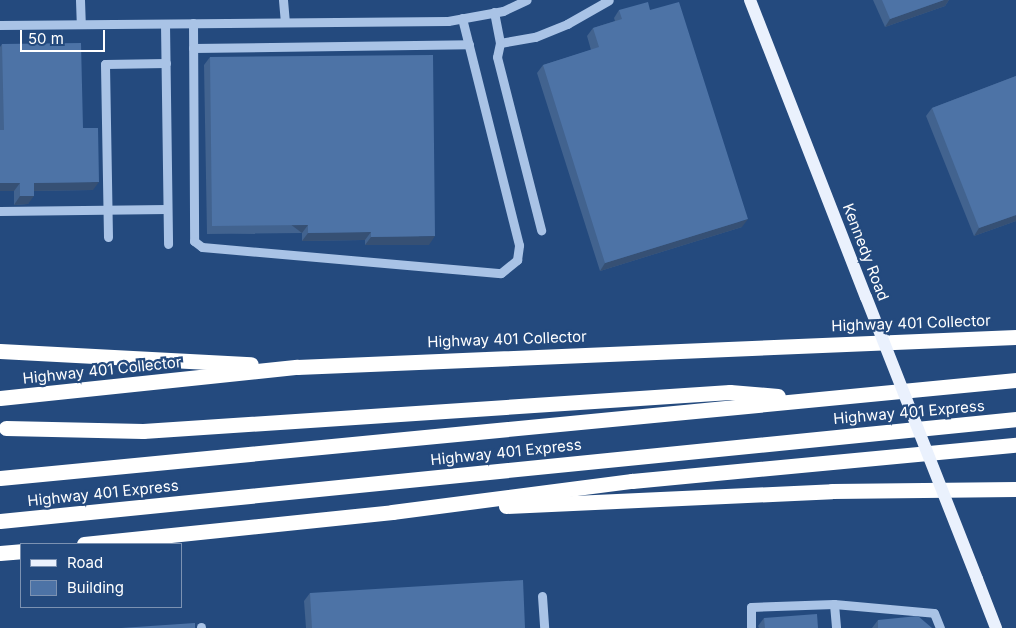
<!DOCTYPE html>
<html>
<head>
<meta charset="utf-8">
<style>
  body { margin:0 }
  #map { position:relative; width:1016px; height:628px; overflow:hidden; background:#244a7e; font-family:Inter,sans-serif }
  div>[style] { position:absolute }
  .minor>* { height:9px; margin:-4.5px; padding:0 4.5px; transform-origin:4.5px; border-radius:4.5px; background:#a9c3e6 }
  .major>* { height:12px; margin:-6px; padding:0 6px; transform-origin:6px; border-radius:6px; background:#eaf1fd }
  .highway>* { height:15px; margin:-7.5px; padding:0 7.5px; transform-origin:7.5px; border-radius:7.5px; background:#fff }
  .major-bridge>* { height:12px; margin:-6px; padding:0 6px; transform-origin:6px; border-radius:6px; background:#eaf1fd }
  .wall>* { inset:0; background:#42638f }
  .shaded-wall>* { inset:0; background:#365074; transform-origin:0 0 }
  .building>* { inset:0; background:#4d73a6 }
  span { translate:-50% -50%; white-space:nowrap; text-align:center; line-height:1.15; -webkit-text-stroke:4.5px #244a7e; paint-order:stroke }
  .street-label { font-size:15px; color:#fff }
  .legend { position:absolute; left:20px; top:543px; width:162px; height:65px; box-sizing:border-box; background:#244a7e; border:1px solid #7c92b2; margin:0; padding:6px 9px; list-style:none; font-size:15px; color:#fff }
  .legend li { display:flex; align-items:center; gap:10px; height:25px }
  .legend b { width:25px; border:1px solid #7c92b2 }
  .scale { position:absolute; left:20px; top:30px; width:85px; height:22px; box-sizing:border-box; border:2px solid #fff; border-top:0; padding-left:6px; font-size:15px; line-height:18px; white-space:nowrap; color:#fff; -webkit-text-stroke:4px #244a7e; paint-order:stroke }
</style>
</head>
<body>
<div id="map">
  <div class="minor">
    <div style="left:80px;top:0;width:24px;rotate:88deg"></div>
    <div style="left:283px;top:0;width:22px;rotate:85deg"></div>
    <div style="left:494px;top:12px;width:32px;rotate:79deg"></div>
    <div style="left:500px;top:43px;width:36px;rotate:-10deg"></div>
    <div style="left:535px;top:37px;width:35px;rotate:-22deg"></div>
    <div style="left:567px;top:24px;width:48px;rotate:-29.7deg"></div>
    <div style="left:193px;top:23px;width:218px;rotate:89.7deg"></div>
    <div style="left:194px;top:241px;width:10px;rotate:37deg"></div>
    <div style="left:202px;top:247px;width:300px;rotate:5deg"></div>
    <div style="left:501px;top:273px;width:21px;rotate:-39deg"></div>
    <div style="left:517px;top:260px;width:15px;rotate:-82deg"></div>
    <div style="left:519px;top:245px;width:234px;rotate:-104.1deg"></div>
    <div style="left:165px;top:24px;width:220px;rotate:89.2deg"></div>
    <div style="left:0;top:25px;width:448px;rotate:-0.5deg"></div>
    <div style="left:448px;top:21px;width:56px;rotate:-10.3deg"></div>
    <div style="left:503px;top:11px;width:26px;rotate:-25deg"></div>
    <div style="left:500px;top:43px;width:14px;rotate:102deg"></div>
    <div style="left:497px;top:57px;width:179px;rotate:75.7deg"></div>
    <div style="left:193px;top:48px;width:276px;rotate:-0.8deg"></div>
    <div style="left:0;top:211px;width:167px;rotate:-0.7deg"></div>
    <div style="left:108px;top:237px;width:173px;rotate:-91deg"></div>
    <div style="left:105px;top:64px;width:61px;rotate:-0.9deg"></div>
    <div style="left:542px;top:596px;width:32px;rotate:86deg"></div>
    <div style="left:834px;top:604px;width:24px;rotate:85deg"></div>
    <div style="left:201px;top:627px;width:1px;rotate:90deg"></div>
    <div style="left:751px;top:628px;width:21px;rotate:-90deg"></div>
    <div style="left:751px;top:607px;width:83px;rotate:-2.1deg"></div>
    <div style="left:834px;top:604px;width:100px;rotate:5.1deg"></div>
    <div style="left:934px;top:613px;width:16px;rotate:68deg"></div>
  </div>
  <div class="major">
    <div style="left:750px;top:0;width:319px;rotate:68.7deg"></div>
    <div style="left:977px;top:579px;width:53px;rotate:68.8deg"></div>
  </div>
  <div class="highway">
    <div style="left:0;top:351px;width:251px;rotate:3deg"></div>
    <div style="left:0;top:398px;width:299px;rotate:-6deg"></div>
    <div style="left:297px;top:367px;width:720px;rotate:-2.39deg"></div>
    <div style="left:6px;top:428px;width:137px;rotate:1.3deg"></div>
    <div style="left:143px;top:431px;width:588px;rotate:-3.8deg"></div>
    <div style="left:730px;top:392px;width:48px;rotate:4.8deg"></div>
    <div style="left:0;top:478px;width:1021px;rotate:-5.51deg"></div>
    <div style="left:506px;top:506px;width:326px;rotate:-2.6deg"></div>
    <div style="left:832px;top:491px;width:184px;rotate:-0.6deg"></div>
    <div style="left:0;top:521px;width:1021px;rotate:-5.73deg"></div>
    <div style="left:84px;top:544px;width:310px;rotate:-5.9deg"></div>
    <div style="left:392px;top:512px;width:242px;rotate:-7.4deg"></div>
    <div style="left:632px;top:481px;width:386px;rotate:-5.4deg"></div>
    <div style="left:0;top:553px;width:21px;rotate:-5deg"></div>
  </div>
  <div class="major-bridge">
    <div style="left:866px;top:297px;width:303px;rotate:68.5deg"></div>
  </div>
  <div class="wall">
    <div style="clip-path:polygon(873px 0,949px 0,945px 6px,885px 27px)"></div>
    <div style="clip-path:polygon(619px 10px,650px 10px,742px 227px,600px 271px,537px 73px,543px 65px,591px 50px,587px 36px,593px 28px,615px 21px,614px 18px)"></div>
    <div style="clip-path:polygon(2px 44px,83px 128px,93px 190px,34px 191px,28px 204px,14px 205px,14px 191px,0 191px,0 47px)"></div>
    <div style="clip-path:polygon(210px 57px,429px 245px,365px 245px,365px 240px,302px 241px,302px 233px,207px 234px,204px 65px)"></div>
    <div style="clip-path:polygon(1016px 76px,1016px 221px,974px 236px,926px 116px,932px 108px)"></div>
    <div style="clip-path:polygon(310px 593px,525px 628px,306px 628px,304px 601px)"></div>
    <div style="clip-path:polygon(764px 618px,818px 628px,759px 628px,758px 626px)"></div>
    <div style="clip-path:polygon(878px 620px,932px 628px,872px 628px)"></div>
  </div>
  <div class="shaded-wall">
    <div style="clip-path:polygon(944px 0,949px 0,945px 6px,885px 27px,890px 19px)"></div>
    <div style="clip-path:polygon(99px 182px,93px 190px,28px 191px,34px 183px)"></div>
    <div style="clip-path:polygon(0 183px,20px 183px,14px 191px,0 191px)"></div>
    <div style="clip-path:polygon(20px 196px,34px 196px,28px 204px,14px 205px)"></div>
    <div style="clip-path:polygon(1016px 215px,1016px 221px,974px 236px,979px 228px)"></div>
    <div style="clip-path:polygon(748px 219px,742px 227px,600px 271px,605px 263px)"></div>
    <div style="left:308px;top:225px;width:10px;height:96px;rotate:127deg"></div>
    <div style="clip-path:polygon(371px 232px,365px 240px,302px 241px,308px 233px)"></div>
    <div style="clip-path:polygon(435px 236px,429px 245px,365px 245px,371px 237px)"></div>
  </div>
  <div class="building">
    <div style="clip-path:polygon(882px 0,944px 0,890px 19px)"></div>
    <div style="clip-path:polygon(648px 2px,650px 10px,679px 2px,748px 219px,605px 263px,543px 65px,599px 47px,593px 28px,622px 19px,619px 10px)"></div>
    <div style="clip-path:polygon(81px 43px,83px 128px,98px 128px,99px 182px,34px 183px,34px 196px,20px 196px,20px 183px,0 183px,0 130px,4px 130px,2px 44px)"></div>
    <div style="clip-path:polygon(433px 55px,435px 236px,371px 237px,371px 232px,308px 233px,308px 225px,212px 226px,210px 57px)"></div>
    <div style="clip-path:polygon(1016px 76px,1016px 215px,979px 228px,932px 108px)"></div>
    <div style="clip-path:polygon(523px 580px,525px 628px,312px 628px,310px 593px)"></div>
    <div style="clip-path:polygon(817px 614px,818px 628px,765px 628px,764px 618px)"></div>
    <div style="clip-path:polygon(918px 616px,932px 628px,878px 628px,878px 620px)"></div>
    <div style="clip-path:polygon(195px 623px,195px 628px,121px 628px)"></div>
  </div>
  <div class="street-label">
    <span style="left:866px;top:252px;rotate:69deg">Kennedy Road</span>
    <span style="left:911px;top:323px;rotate:-2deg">Highway 401 Collector</span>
    <span style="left:507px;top:339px;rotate:-2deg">Highway 401 Collector</span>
    <span style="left:102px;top:370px;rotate:-6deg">Highway 401 Collector</span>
    <span style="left:909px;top:412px;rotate:-5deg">Highway 401 Express</span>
    <span style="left:506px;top:452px;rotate:-6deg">Highway 401 Express</span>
    <span style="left:103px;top:493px;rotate:-6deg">Highway 401 Express</span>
  </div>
  <ul class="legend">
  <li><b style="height:6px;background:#eaf1fd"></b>Road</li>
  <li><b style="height:14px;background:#4d73a6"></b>Building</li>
  </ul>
  <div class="scale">50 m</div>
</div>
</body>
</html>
